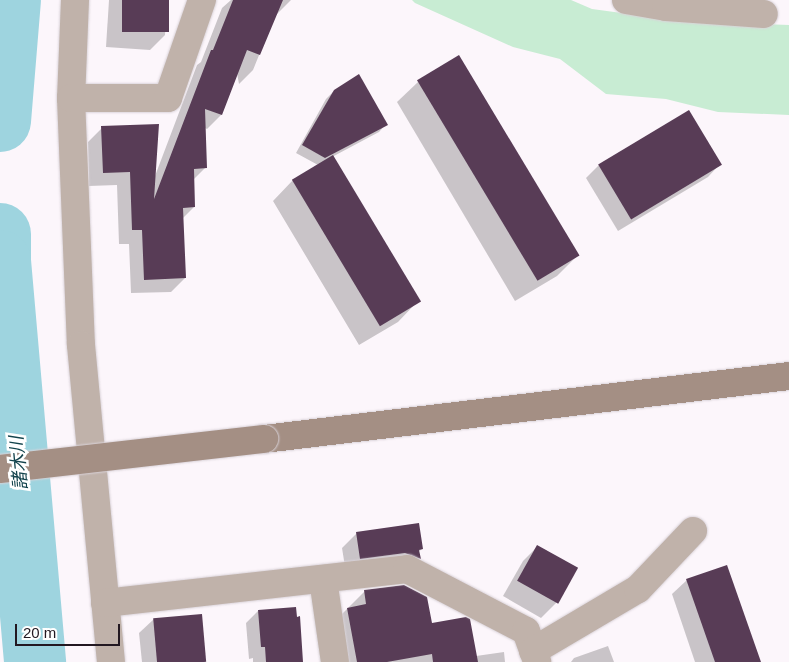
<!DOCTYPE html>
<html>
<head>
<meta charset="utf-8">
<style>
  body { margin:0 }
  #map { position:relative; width:789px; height:662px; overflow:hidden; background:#fcf6fb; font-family:Arial,"Noto Sans JP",sans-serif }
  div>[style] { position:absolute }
  .green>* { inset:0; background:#c8ecd3 }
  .shadow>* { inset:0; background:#0003 }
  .river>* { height:62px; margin:-31px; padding:0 31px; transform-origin:31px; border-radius:31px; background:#9ed4df }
  .building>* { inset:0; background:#583c56; transform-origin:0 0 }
  .roads { filter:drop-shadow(0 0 1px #d9d2d8) drop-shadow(0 0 1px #d9d2d8) }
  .street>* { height:28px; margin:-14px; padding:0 14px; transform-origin:14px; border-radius:14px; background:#c0b2aa }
  .secondary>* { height:28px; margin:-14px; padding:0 14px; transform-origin:14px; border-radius:14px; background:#a48f84 }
  .bridges { filter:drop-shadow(0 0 1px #d9d2d8) drop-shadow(0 0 1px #d9d2d8) }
  .secondary-bridge>* { height:28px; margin:-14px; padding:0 14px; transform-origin:14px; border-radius:14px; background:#a48f84 }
  span { translate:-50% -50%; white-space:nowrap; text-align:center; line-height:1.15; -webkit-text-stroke:5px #fff; paint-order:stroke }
  .water-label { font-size:18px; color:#13434c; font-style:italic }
  .scale { position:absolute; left:15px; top:624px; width:105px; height:22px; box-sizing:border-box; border:2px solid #221821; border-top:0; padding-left:6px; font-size:15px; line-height:18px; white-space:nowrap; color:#221821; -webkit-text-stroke:4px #fff; paint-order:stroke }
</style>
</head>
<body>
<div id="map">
  <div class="green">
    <div style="clip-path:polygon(412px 0,571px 0,592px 9px,681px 21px,789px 25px,789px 115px,718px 112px,666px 99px,606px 94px,560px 59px,513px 47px,415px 3px)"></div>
  </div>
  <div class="shadow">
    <div style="clip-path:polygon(109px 0,167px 0,165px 35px,150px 50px,106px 47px)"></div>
    <div style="clip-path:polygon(231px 0,291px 0,275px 16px,253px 70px,239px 84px,237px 73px,221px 115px,207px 129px,205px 128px,206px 167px,193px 180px,194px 207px,182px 219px,185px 278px,171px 292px,131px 293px,129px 244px,119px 244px,117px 185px,89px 186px,88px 142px,102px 128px,155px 176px,197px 65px,201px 62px,222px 8px)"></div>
    <div style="clip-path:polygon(418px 82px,577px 256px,557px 276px,515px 301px,397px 102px)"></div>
    <div style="clip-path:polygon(334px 91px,386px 124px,379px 132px,332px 157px,418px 301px,398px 322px,359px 345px,273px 201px,293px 180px,318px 165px,296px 153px,326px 99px)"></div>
    <div style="clip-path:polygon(720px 164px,708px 177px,618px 231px,586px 178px,599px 165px)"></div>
    <div style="clip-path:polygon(357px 533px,422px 549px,418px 552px,420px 558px,405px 572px,346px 573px,342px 548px)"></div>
    <div style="clip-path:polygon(538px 546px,576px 568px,556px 603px,541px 618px,503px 596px,523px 561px)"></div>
    <div style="clip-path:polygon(687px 580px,747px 662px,695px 662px,672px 594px)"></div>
    <div style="clip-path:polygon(365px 591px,431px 624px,476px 656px,504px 652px,505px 662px,338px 662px,331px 625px)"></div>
    <div style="clip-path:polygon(258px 611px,302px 662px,253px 662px,253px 658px,249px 659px,246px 623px)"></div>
    <div style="clip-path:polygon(154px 619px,205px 662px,142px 662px,139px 633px)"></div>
    <div style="clip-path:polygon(608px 646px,614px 662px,571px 662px,574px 658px)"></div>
  </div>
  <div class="river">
    <div style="left:0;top:121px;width:121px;rotate:-85.3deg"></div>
    <div style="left:0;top:234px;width:27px;rotate:90deg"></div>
    <div style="left:0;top:261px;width:403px;rotate:85deg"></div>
  </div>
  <div class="building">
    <div style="left:122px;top:0;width:47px;height:32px"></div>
    <div style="clip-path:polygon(233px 0,283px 0,260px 55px,247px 50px,222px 115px,205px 109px,207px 168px,194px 169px,195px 207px,183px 208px,186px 278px,144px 280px,142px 230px,132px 230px,130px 172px,103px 173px,101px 126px,159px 124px,154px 199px,211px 50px,213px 50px)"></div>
    <div style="left:459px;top:55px;width:234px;height:49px;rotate:59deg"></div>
    <div style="clip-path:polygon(359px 74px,388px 125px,325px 158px,302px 145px,334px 90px)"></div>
    <div style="left:689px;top:110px;width:64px;height:106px;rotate:59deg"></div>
    <div style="left:333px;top:155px;width:171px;height:48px;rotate:59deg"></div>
    <div style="clip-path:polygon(419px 523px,423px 549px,419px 550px,421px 559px,405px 553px,360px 559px,356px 532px)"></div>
    <div style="left:537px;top:545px;width:47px;height:41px;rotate:29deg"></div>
    <div style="clip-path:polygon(727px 565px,761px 662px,715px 662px,686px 579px)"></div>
    <div style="clip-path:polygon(404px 585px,427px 597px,432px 623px,466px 617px,470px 619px,478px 662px,433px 662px,432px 654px,387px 662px,357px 662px,347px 608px,366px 604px,364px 590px)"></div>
    <div style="clip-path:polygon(296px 607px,297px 617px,300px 616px,303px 662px,266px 662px,265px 647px,261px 647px,258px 610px)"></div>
    <div style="left:202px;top:614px;width:48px;height:49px;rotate:85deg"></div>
  </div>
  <div class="roads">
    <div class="street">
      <div style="left:75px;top:0;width:98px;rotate:92.3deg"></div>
      <div style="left:71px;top:98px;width:247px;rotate:87.7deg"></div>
      <div style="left:81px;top:345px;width:318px;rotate:84.6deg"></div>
      <div style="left:626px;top:0;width:41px;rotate:9.9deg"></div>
      <div style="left:666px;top:7px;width:98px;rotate:4.1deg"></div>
      <div style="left:71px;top:98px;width:97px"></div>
      <div style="left:168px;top:98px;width:104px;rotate:-70.9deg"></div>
      <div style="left:323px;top:579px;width:84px;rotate:81.8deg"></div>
      <div style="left:105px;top:603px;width:304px;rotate:-6.4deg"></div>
      <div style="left:407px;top:569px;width:134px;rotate:27.5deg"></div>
      <div style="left:526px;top:631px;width:33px;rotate:70deg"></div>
      <div style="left:533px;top:651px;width:122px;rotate:-30.6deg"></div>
      <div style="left:638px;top:589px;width:80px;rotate:-46.5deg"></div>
    </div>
    <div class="secondary">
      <div style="left:264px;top:439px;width:529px;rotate:-6.84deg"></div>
    </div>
  </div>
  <div class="bridges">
    <div class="secondary-bridge">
      <div style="left:0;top:469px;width:266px;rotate:-6.5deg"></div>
    </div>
  </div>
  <div class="water-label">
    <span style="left:19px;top:463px;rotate:-95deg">諸木川</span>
  </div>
  <div class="scale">20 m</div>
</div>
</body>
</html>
